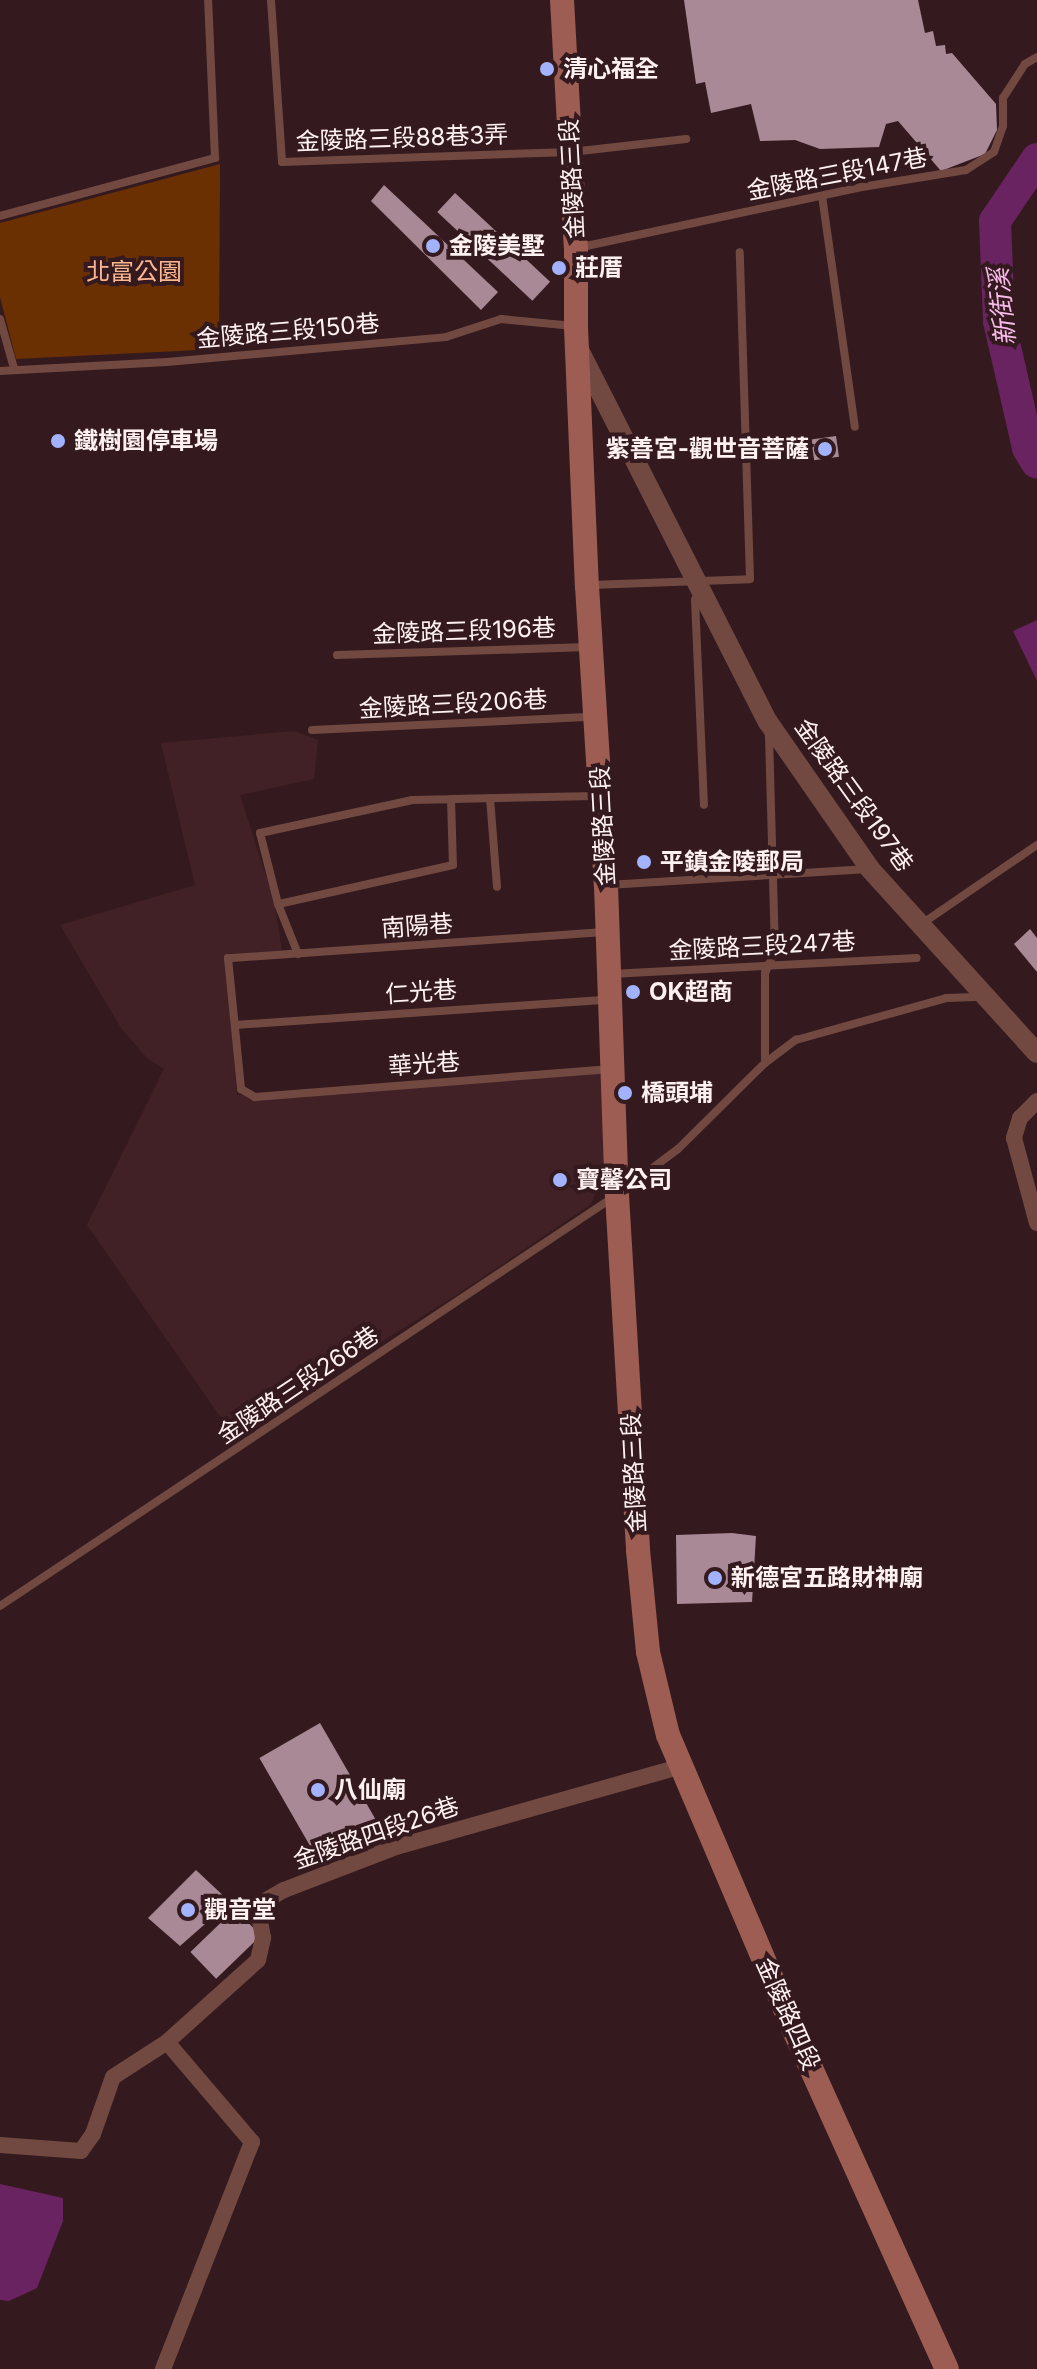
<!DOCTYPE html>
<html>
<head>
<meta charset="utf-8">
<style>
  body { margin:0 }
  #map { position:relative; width:1037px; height:2369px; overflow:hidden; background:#341a1e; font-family:Inter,"Noto Sans TC",sans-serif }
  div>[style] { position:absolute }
  .built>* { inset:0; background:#422126 }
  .green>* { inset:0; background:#6b3002 }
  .water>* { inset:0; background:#692361 }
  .river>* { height:32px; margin:-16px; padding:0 16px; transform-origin:16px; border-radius:16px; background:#692361 }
  .building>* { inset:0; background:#a88995; transform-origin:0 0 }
  .service>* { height:8px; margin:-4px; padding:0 4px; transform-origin:4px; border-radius:4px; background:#714941 }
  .minor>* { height:16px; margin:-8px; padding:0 8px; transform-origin:8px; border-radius:8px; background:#714941 }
  .tertiary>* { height:20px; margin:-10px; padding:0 10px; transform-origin:10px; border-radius:10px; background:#714941 }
  .secondary>* { height:24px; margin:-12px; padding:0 12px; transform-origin:12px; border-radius:12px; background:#9d5d52 }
  .dots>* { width:22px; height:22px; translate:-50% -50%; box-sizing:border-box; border:4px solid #341a1e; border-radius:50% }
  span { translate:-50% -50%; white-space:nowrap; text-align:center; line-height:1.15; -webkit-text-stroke:8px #341a1e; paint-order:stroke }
  .poi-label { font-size:24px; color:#fff0f1; font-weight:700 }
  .left { translate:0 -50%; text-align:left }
  .right { translate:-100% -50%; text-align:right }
  .street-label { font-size:24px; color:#fff0f1 }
  .park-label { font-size:24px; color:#fcb791 }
  .water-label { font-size:26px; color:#f8bbec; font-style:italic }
</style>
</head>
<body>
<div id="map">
  <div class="built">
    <div style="clip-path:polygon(294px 731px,318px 740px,314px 779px,240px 795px,274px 901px,282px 951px,225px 954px,237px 1095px,605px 1073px,607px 1171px,590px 1205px,461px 1292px,233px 1435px,87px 1225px,164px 1069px,147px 1058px,121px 1028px,60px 925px,195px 885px,161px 743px)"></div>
  </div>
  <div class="green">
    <div style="clip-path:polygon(220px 164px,219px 349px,16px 359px,0 297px,0 223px)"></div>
  </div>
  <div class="water">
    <div style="clip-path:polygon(1037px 620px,1037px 681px,1013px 631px)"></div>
    <div style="clip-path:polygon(0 2184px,63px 2198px,63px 2221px,37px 2288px,9px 2301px,0 2300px)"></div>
  </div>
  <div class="river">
    <div style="left:1037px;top:159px;width:75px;rotate:124.1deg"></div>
    <div style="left:995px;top:221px;width:100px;rotate:87.7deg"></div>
    <div style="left:999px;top:321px;width:130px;rotate:77.1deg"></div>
    <div style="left:1028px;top:448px;width:17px;rotate:59deg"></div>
  </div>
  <div class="building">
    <div style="clip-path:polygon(684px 0,918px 0,925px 33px,933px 31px,936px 46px,945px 45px,946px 54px,952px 53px,996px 104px,997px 130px,985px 154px,941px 171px,898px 121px,886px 124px,879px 147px,820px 149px,795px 140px,760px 141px,751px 104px,711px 113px,705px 82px,696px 84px)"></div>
    <div style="clip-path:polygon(384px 185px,498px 292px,481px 310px,371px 201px)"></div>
    <div style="left:455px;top:193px;width:130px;height:26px;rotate:43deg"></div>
    <div style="left:836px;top:436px;width:21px;height:25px;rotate:82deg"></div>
    <div style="clip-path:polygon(1030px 929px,1037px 938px,1037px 972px,1014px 944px)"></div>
    <div style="clip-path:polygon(732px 1533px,756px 1536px,752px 1602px,677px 1604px,676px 1535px)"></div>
    <div style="left:320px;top:1723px;width:111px;height:70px;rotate:60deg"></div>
    <div style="clip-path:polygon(196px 1870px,230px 1902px,180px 1946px,148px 1918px)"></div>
    <div style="left:235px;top:1909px;width:37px;height:62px;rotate:46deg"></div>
  </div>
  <div class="service">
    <div style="left:271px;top:0;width:162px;rotate:86.1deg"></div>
    <div style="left:282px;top:162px;width:289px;rotate:-2deg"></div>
    <div style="left:571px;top:152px;width:116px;rotate:-6.4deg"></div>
    <div style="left:822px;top:196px;width:233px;rotate:81.9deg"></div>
    <div style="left:0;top:216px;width:223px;rotate:-15.1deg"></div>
    <div style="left:215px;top:158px;width:158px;rotate:-92.5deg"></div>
    <div style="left:577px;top:248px;width:291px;rotate:-12.1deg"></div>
    <div style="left:862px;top:187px;width:105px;rotate:-9.3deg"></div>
    <div style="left:966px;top:170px;width:33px;rotate:-33deg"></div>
    <div style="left:994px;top:152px;width:28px;rotate:-71deg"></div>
    <div style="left:1003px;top:126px;width:28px;rotate:-90deg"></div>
    <div style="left:1003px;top:98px;width:40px;rotate:-57.1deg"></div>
    <div style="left:1025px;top:64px;width:14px;rotate:-30deg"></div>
    <div style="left:0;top:319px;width:51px;rotate:74.1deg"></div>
    <div style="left:0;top:371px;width:167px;rotate:-3.1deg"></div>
    <div style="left:167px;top:362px;width:280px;rotate:-5.1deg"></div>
    <div style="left:446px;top:337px;width:58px;rotate:-18.1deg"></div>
    <div style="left:501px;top:319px;width:73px;rotate:5.5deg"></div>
    <div style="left:590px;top:585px;width:160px;rotate:-2.1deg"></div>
    <div style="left:750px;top:579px;width:327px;rotate:-91.8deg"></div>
    <div style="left:700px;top:591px;width:10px;rotate:119deg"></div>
    <div style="left:695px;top:600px;width:205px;rotate:87.5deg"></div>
    <div style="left:337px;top:655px;width:251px;rotate:-1.8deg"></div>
    <div style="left:312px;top:730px;width:279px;rotate:-2.7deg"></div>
    <div style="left:490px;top:798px;width:89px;rotate:85.5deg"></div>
    <div style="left:451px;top:799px;width:66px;rotate:88.3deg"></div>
    <div style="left:453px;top:865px;width:179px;rotate:167.4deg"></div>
    <div style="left:278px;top:904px;width:73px;rotate:-104.2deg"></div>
    <div style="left:260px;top:833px;width:156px;rotate:-12.2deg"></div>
    <div style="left:412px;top:800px;width:39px;rotate:-1deg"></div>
    <div style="left:451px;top:799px;width:145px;rotate:-1.2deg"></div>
    <div style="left:607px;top:885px;width:262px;rotate:-3.5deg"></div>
    <div style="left:278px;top:904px;width:54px;rotate:68.2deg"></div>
    <div style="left:923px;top:923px;width:138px;rotate:-34.4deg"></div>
    <div style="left:604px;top:932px;width:377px;rotate:176deg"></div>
    <div style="left:228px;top:958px;width:132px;rotate:84.3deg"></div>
    <div style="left:241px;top:1089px;width:16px;rotate:30deg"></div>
    <div style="left:255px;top:1097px;width:354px;rotate:-4.5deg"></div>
    <div style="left:611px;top:974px;width:306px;rotate:-3deg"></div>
    <div style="left:235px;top:1025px;width:372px;rotate:-3.9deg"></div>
    <div style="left:765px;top:1063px;width:90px;rotate:-90deg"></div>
    <div style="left:765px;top:973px;width:24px;rotate:-66deg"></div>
    <div style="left:775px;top:951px;width:220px;rotate:-91.6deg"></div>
    <div style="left:623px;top:1190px;width:69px;rotate:-36.7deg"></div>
    <div style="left:678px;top:1149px;width:122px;rotate:-44.7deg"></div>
    <div style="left:765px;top:1063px;width:39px;rotate:-37deg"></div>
    <div style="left:796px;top:1040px;width:156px;rotate:-15.6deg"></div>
    <div style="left:946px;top:998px;width:37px;rotate:-2deg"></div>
    <div style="left:0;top:1606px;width:736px;rotate:-33.69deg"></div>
  </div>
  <div class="minor">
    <div style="left:1037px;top:1101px;width:24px;rotate:135deg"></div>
    <div style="left:1020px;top:1118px;width:21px;rotate:107deg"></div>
    <div style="left:1014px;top:1138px;width:88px;rotate:74.9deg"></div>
    <div style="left:0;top:2145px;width:81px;rotate:4.2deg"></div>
    <div style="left:81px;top:2151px;width:21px;rotate:-55deg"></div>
    <div style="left:93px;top:2134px;width:60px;rotate:-70.7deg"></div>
    <div style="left:113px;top:2077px;width:64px;rotate:-32.9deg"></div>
    <div style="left:167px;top:2042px;width:122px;rotate:-42deg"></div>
    <div style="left:258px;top:1960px;width:23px;rotate:-77deg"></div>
    <div style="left:263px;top:1938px;width:17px;rotate:-100deg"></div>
    <div style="left:260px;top:1921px;width:19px;rotate:-81deg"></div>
    <div style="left:263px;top:1902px;width:24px;rotate:-30deg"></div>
    <div style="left:284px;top:1890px;width:120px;rotate:-21deg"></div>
    <div style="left:396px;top:1847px;width:297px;rotate:-15.8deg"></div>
    <div style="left:163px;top:2369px;width:244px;rotate:-68.6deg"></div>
    <div style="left:252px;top:2142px;width:131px;rotate:-130.4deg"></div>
  </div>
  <div class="tertiary">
    <div style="left:578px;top:348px;width:419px;rotate:63.1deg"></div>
    <div style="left:768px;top:722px;width:179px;rotate:55.2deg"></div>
    <div style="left:870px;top:869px;width:248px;rotate:47.8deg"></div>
  </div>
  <div class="secondary">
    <div style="left:562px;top:0;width:248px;rotate:86.8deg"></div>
    <div style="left:576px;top:248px;width:79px;rotate:90deg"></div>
    <div style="left:576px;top:327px;width:259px;rotate:87.6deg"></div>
    <div style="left:587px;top:586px;width:300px;rotate:86.4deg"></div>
    <div style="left:606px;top:885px;width:310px;rotate:88deg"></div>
    <div style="left:617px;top:1195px;width:356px;rotate:86.6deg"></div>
    <div style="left:638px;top:1550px;width:102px;rotate:84.4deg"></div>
    <div style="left:648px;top:1652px;width:85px;rotate:76.5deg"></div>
    <div style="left:668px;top:1735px;width:316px;rotate:66.9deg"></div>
    <div style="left:792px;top:2026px;width:376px;rotate:65.7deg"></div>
  </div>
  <div class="dots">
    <div style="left:547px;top:69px;background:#a3b2fd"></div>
    <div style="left:433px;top:246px;background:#a3b2fd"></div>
    <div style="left:559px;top:268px;background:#a3b2fd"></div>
    <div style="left:58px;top:441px;background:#a3b2fd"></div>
    <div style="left:825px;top:449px;background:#a3b2fd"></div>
    <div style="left:644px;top:862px;background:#a3b2fd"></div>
    <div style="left:633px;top:992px;background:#a3b2fd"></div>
    <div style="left:625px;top:1093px;background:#a3b2fd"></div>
    <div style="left:560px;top:1180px;background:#a3b2fd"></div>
    <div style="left:715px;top:1578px;background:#a3b2fd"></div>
    <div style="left:318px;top:1790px;background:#a3b2fd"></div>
    <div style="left:188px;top:1910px;background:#a3b2fd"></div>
  </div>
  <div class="poi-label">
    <span class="left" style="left:563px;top:69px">清心福全</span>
    <span class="left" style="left:449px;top:246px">金陵美墅</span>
    <span class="left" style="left:575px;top:268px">莊厝</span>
    <span class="left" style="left:74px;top:441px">鐵樹園停車場</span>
    <span class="right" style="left:809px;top:449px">紫善宮-觀世音菩薩</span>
    <span class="left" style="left:660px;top:862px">平鎮金陵郵局</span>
    <span class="left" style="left:649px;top:992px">OK超商</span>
    <span class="left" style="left:641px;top:1093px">橋頭埔</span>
    <span class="left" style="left:576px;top:1180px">寶馨公司</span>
    <span class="left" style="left:731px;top:1578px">新德宮五路財神廟</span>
    <span class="left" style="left:334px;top:1790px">八仙廟</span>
    <span class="left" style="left:204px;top:1910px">觀音堂</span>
  </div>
  <div class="street-label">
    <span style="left:402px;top:138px;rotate:-2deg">金陵路三段88巷3弄</span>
    <span style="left:837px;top:174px;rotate:-11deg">金陵路三段147巷</span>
    <span style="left:572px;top:179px;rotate:-93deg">金陵路三段</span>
    <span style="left:288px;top:331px;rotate:-5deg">金陵路三段150巷</span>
    <span style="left:464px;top:631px;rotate:-2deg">金陵路三段196巷</span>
    <span style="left:453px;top:704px;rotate:-3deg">金陵路三段206巷</span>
    <span style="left:854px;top:795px;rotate:54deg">金陵路三段197巷</span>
    <span style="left:603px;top:826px;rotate:-93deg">金陵路三段</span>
    <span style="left:417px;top:926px;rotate:-4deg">南陽巷</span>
    <span style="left:762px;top:946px;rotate:-3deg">金陵路三段247巷</span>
    <span style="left:421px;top:992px;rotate:-4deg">仁光巷</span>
    <span style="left:424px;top:1064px;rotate:-4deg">華光巷</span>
    <span style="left:298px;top:1385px;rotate:-34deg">金陵路三段266巷</span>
    <span style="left:634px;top:1473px;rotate:-93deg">金陵路三段</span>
    <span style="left:376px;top:1833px;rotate:-19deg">金陵路四段26巷</span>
    <span style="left:788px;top:2014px;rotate:66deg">金陵路四段</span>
  </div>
  <div class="park-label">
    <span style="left:134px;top:272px">北富公園</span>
  </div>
  <div class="water-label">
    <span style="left:1002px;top:307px;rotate:-96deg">新街溪</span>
  </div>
</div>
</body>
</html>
